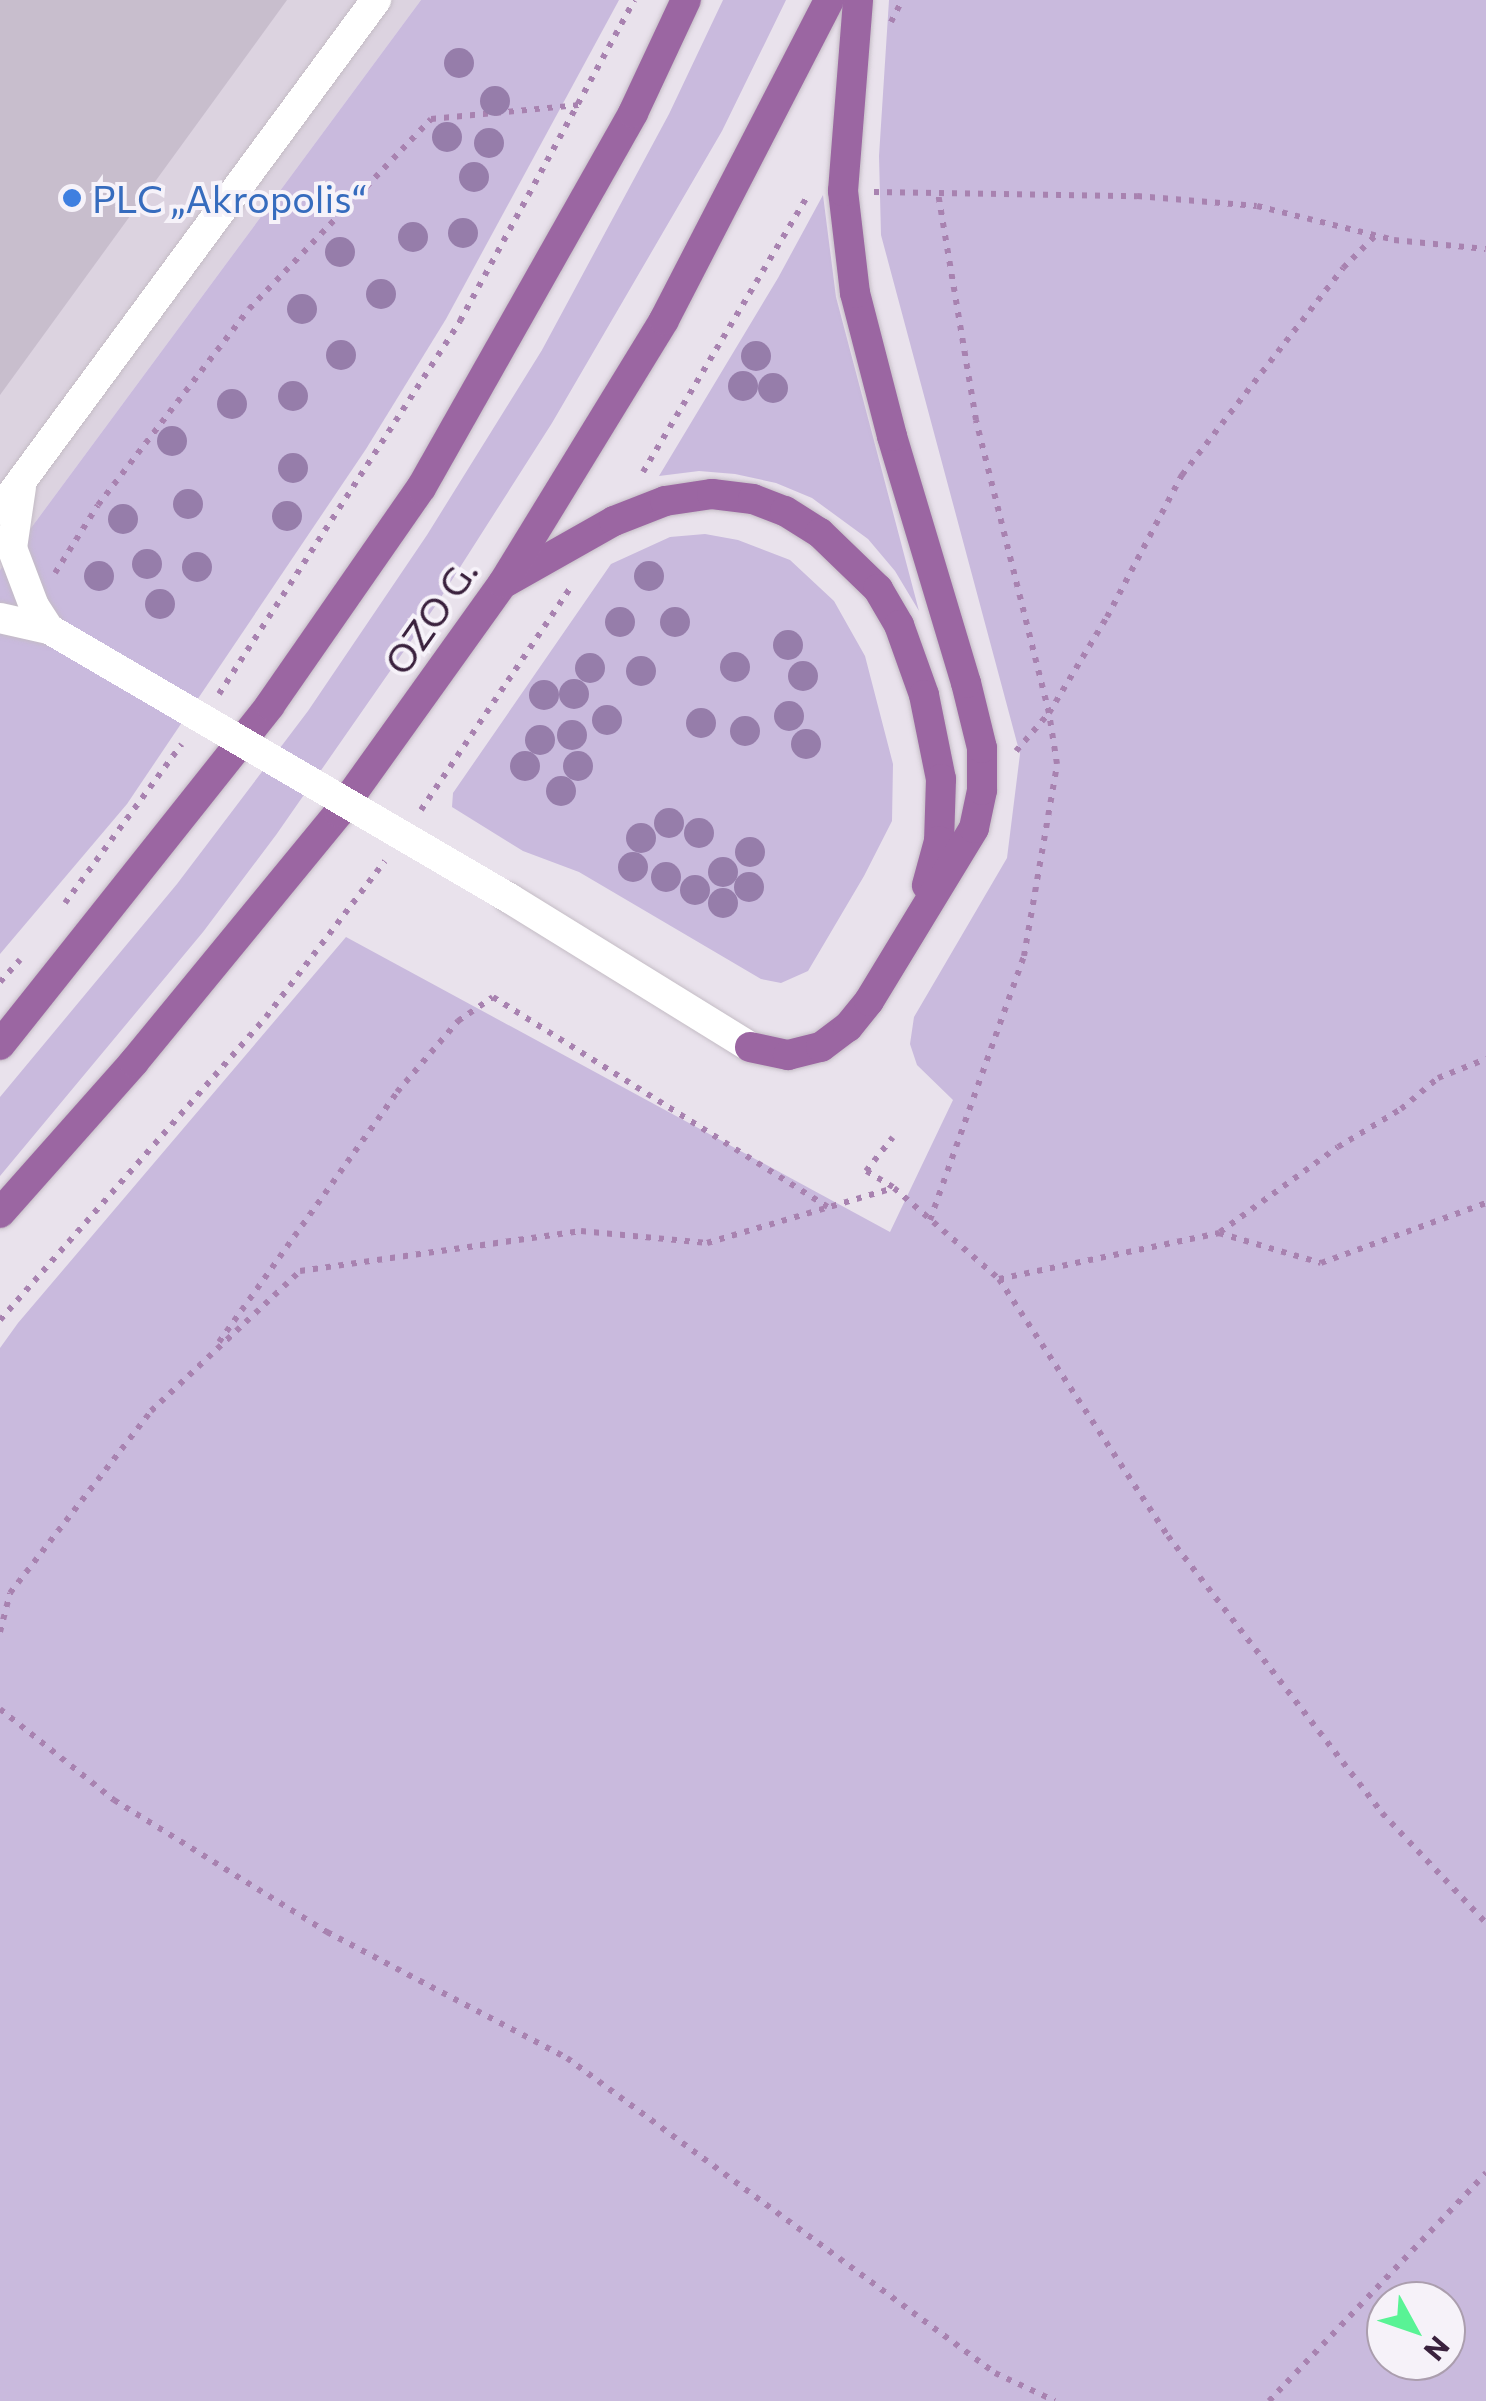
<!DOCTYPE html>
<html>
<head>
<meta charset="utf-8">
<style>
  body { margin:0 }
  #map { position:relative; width:1486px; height:2401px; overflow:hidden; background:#e9e2ec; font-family:Commissioner,sans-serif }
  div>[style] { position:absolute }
  .built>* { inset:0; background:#dcd3e0 }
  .green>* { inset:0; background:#c9badd }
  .building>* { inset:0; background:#c8becd }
  .path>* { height:6px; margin-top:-3px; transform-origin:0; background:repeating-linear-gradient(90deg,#a882b0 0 5px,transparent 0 13px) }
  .roads { filter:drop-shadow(0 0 2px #c4bcc5) drop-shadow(0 0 2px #c4bcc5) }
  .street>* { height:30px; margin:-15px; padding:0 15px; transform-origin:15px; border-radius:15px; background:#fff }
  .primary>* { height:30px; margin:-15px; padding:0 15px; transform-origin:15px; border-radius:15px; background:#9b66a2 }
  .street-bridge>* { height:30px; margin:-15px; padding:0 15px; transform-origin:15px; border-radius:15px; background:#fff }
  .trees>* { width:30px; height:30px; margin:-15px; border-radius:50%; background:#967daa }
  .dots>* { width:28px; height:28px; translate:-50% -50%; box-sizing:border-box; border:5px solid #f6f2f9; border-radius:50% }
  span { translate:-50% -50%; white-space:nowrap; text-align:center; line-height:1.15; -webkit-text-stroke:8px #f6f2f9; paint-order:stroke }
  .shop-label { font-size:38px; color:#366cbe }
  .left { translate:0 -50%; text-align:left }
  .street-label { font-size:38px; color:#3a213d }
  .north { position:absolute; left:1366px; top:2281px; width:100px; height:100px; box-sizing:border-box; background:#f6f2f9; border:2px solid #ab9eae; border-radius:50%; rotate:130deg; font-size:28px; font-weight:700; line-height:40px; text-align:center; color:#3a213d }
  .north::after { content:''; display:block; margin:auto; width:35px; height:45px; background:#59f395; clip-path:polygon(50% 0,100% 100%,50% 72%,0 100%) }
</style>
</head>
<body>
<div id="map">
  <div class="built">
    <div style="clip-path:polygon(0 0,421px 0,0 570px)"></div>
  </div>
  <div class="green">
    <div style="clip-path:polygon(421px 0,619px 0,446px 319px,366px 449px,127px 804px,0 954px,0 570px)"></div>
    <div style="clip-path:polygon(723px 0,786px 0,722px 131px,552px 423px,436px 605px,276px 835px,203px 932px,0 1176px,0 1097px,177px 884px,308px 711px,427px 535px,542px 350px,669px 114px)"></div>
    <div style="clip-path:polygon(evenodd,889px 0,1486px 0,1486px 2401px,0 2401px,0 1348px,18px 1323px,346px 937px,890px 1232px,953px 1100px,917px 1065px,910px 1044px,914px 1017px,1007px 858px,1020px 754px,881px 235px,879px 156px,889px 0,1386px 2301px,1446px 2301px,1446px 2361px,1386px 2361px,1386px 2301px)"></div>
    <div style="clip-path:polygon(823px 195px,836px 297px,919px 611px,895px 571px,868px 539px,812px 498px,776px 483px,735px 474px,699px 471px,659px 476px,778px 278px)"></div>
    <div style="clip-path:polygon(705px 534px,738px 540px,790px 560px,834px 601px,865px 656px,893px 764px,892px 821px,864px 876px,808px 971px,781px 983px,761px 979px,579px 872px,523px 851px,452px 807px,453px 793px,611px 564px,670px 537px)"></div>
  </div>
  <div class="building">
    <div style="clip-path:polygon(0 0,287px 0,0 395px)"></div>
  </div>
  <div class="path">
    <div style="left:891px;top:22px;width:25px;rotate:-63deg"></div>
    <div style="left:874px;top:192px;width:263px;rotate:0.9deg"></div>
    <div style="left:1137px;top:196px;width:120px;rotate:4.8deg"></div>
    <div style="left:1257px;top:206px;width:141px;rotate:13.9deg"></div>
    <div style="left:1394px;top:240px;width:92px;rotate:5.6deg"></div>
    <div style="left:643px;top:472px;width:322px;rotate:-59.2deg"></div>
    <div style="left:55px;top:573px;width:80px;rotate:-57.7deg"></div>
    <div style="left:98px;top:505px;width:247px;rotate:-52.4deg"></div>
    <div style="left:249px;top:309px;width:263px;rotate:-46.2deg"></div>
    <div style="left:431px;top:119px;width:150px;rotate:-5.4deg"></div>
    <div style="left:219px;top:694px;width:444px;rotate:-57.1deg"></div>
    <div style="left:460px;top:321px;width:365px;rotate:-61.5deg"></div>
    <div style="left:1016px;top:751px;width:50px;rotate:-49deg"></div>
    <div style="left:1049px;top:713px;width:112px;rotate:-58.9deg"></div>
    <div style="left:1107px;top:617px;width:161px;rotate:-62.2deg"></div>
    <div style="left:1182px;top:475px;width:262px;rotate:-52.1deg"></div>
    <div style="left:1343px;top:268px;width:45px;rotate:-45deg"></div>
    <div style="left:421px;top:810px;width:272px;rotate:-56.1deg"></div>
    <div style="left:65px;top:903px;width:197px;rotate:-53.7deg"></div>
    <div style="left:0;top:982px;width:30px;rotate:-48deg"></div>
    <div style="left:893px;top:1187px;width:31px;rotate:-149deg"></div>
    <div style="left:866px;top:1171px;width:43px;rotate:-51.5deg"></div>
    <div style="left:930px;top:1220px;width:280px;rotate:-70.4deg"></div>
    <div style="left:1024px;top:956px;width:195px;rotate:-80.2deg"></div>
    <div style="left:1057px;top:764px;width:52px;rotate:-98.9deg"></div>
    <div style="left:1049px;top:713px;width:302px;rotate:-104deg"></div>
    <div style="left:976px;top:420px;width:229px;rotate:-99.5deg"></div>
    <div style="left:1220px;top:1232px;width:145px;rotate:-35.8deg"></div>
    <div style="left:1338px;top:1147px;width:74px;rotate:-31.1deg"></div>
    <div style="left:1401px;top:1109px;width:48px;rotate:-40deg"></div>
    <div style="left:1438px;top:1078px;width:52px;rotate:-21.6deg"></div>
    <div style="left:999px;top:1279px;width:225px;rotate:-11.8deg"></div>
    <div style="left:1219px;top:1233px;width:106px;rotate:16.4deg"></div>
    <div style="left:1321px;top:1263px;width:176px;rotate:-20deg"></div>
    <div style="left:0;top:1320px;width:403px;rotate:-48.7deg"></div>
    <div style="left:266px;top:1017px;width:196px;rotate:-52.7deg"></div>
    <div style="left:219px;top:1342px;width:307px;rotate:-54.5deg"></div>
    <div style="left:397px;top:1092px;width:94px;rotate:-49.3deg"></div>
    <div style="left:458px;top:1021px;width:42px;rotate:-34.4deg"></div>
    <div style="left:493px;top:997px;width:395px;rotate:32.1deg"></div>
    <div style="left:0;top:1632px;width:40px;rotate:-75.6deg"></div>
    <div style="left:10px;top:1593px;width:230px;rotate:-52.2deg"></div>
    <div style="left:151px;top:1411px;width:204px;rotate:-43.2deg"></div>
    <div style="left:300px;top:1271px;width:284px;rotate:-8.1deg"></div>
    <div style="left:581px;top:1231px;width:127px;rotate:5.4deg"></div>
    <div style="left:707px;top:1243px;width:195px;rotate:-16.4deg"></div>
    <div style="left:894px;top:1188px;width:139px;rotate:40.9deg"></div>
    <div style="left:999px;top:1279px;width:308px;rotate:56.7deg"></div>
    <div style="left:1168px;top:1536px;width:350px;rotate:52.3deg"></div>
    <div style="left:1382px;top:1813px;width:151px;rotate:46.6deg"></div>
    <div style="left:0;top:1709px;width:146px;rotate:38.6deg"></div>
    <div style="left:114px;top:1800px;width:251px;rotate:31.8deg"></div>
    <div style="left:327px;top:1932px;width:271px;rotate:27.7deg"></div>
    <div style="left:567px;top:2058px;width:531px;rotate:36.35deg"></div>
    <div style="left:995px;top:2373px;width:66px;rotate:25deg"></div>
    <div style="left:1269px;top:2401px;width:315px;rotate:-46.4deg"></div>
  </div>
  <div class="roads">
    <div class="street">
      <div style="left:21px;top:487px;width:62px;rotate:98.4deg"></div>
      <div style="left:12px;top:548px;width:62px;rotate:69.2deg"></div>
      <div style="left:34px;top:606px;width:27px;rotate:57deg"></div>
      <div style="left:0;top:510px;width:634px;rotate:-53.6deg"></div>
      <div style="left:0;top:618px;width:50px;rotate:12.7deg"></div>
      <div style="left:509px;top:898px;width:283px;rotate:31.7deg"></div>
    </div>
    <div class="primary">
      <div style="left:506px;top:582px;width:124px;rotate:-29.5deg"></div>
      <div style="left:614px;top:521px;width:55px;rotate:-21.4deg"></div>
      <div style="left:665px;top:501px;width:48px;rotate:-8.5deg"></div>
      <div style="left:712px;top:494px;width:41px;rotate:7deg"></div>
      <div style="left:753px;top:499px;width:34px;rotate:21deg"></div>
      <div style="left:785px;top:511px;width:41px;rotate:32.2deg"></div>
      <div style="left:820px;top:533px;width:81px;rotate:44deg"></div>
      <div style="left:878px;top:589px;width:42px;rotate:59.7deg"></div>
      <div style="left:899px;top:625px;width:74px;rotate:70.3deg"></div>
      <div style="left:924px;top:695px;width:86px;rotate:78.6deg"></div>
      <div style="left:941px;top:779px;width:62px;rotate:91.8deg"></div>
      <div style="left:939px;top:841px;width:46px;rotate:105.3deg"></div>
      <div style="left:0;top:1045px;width:434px;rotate:-51.5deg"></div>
      <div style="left:270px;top:705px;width:264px;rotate:-55.2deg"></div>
      <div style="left:421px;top:488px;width:431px;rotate:-60.5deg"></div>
      <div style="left:633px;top:113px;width:125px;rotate:-64.9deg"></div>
      <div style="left:750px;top:1047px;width:39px;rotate:12deg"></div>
      <div style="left:788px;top:1055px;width:34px;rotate:-14deg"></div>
      <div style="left:821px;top:1047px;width:34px;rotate:-37deg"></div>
      <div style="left:848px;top:1027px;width:33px;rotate:-51deg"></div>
      <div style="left:869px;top:1001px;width:202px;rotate:-58.7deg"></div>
      <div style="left:974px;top:828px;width:39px;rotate:-78deg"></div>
      <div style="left:982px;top:790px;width:42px;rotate:-90deg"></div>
      <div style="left:982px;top:748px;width:67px;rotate:-103.8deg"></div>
      <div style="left:966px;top:683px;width:258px;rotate:-106.7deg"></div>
      <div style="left:892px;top:436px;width:148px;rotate:-104.5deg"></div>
      <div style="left:855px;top:293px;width:103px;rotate:-96.7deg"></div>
      <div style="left:843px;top:191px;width:192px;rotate:-85.5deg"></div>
      <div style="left:0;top:1213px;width:202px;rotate:-48.4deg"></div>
      <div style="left:134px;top:1062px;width:323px;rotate:-50.6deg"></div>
      <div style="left:339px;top:812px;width:282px;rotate:-54.4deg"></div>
      <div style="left:503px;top:583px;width:308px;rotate:-58.5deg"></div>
      <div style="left:664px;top:320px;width:360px;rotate:-62.7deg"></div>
    </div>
  </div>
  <div class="street-bridge">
    <div style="left:49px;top:629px;width:533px;rotate:30.32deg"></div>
  </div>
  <div class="trees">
    <div style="left:459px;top:63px"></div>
    <div style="left:495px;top:101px"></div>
    <div style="left:447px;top:137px"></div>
    <div style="left:489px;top:143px"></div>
    <div style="left:474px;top:177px"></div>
    <div style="left:463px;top:233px"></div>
    <div style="left:413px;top:237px"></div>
    <div style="left:340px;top:252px"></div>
    <div style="left:381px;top:294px"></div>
    <div style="left:302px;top:309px"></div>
    <div style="left:341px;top:355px"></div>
    <div style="left:756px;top:356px"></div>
    <div style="left:743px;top:386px"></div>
    <div style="left:773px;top:388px"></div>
    <div style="left:293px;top:396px"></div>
    <div style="left:232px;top:404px"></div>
    <div style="left:172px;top:441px"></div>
    <div style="left:293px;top:468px"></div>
    <div style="left:188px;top:504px"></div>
    <div style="left:287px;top:516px"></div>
    <div style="left:123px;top:519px"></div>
    <div style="left:147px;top:564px"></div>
    <div style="left:197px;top:567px"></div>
    <div style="left:99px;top:576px"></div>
    <div style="left:649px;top:576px"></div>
    <div style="left:160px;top:604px"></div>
    <div style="left:620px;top:622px"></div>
    <div style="left:675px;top:622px"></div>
    <div style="left:788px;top:645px"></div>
    <div style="left:735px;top:667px"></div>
    <div style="left:590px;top:668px"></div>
    <div style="left:641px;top:671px"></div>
    <div style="left:803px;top:676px"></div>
    <div style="left:574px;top:694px"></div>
    <div style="left:544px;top:695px"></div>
    <div style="left:789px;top:716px"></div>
    <div style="left:607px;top:720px"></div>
    <div style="left:701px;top:723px"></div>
    <div style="left:745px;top:731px"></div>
    <div style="left:572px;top:735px"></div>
    <div style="left:540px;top:740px"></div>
    <div style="left:806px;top:744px"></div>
    <div style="left:525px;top:766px"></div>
    <div style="left:578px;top:766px"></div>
    <div style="left:561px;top:791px"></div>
    <div style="left:669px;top:823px"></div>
    <div style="left:699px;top:833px"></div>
    <div style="left:641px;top:838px"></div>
    <div style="left:750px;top:852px"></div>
    <div style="left:633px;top:867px"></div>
    <div style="left:723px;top:872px"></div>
    <div style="left:666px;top:877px"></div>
    <div style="left:749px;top:887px"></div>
    <div style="left:695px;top:890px"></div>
    <div style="left:723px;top:903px"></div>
  </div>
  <div class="dots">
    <div style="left:72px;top:198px;background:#3f7fe0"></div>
  </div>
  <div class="shop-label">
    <span class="left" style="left:92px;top:198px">PLC „Akropolis“</span>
  </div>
  <div class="street-label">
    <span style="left:430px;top:616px;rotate:-55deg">OZO G.</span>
  </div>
  <div class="north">N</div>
</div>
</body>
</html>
